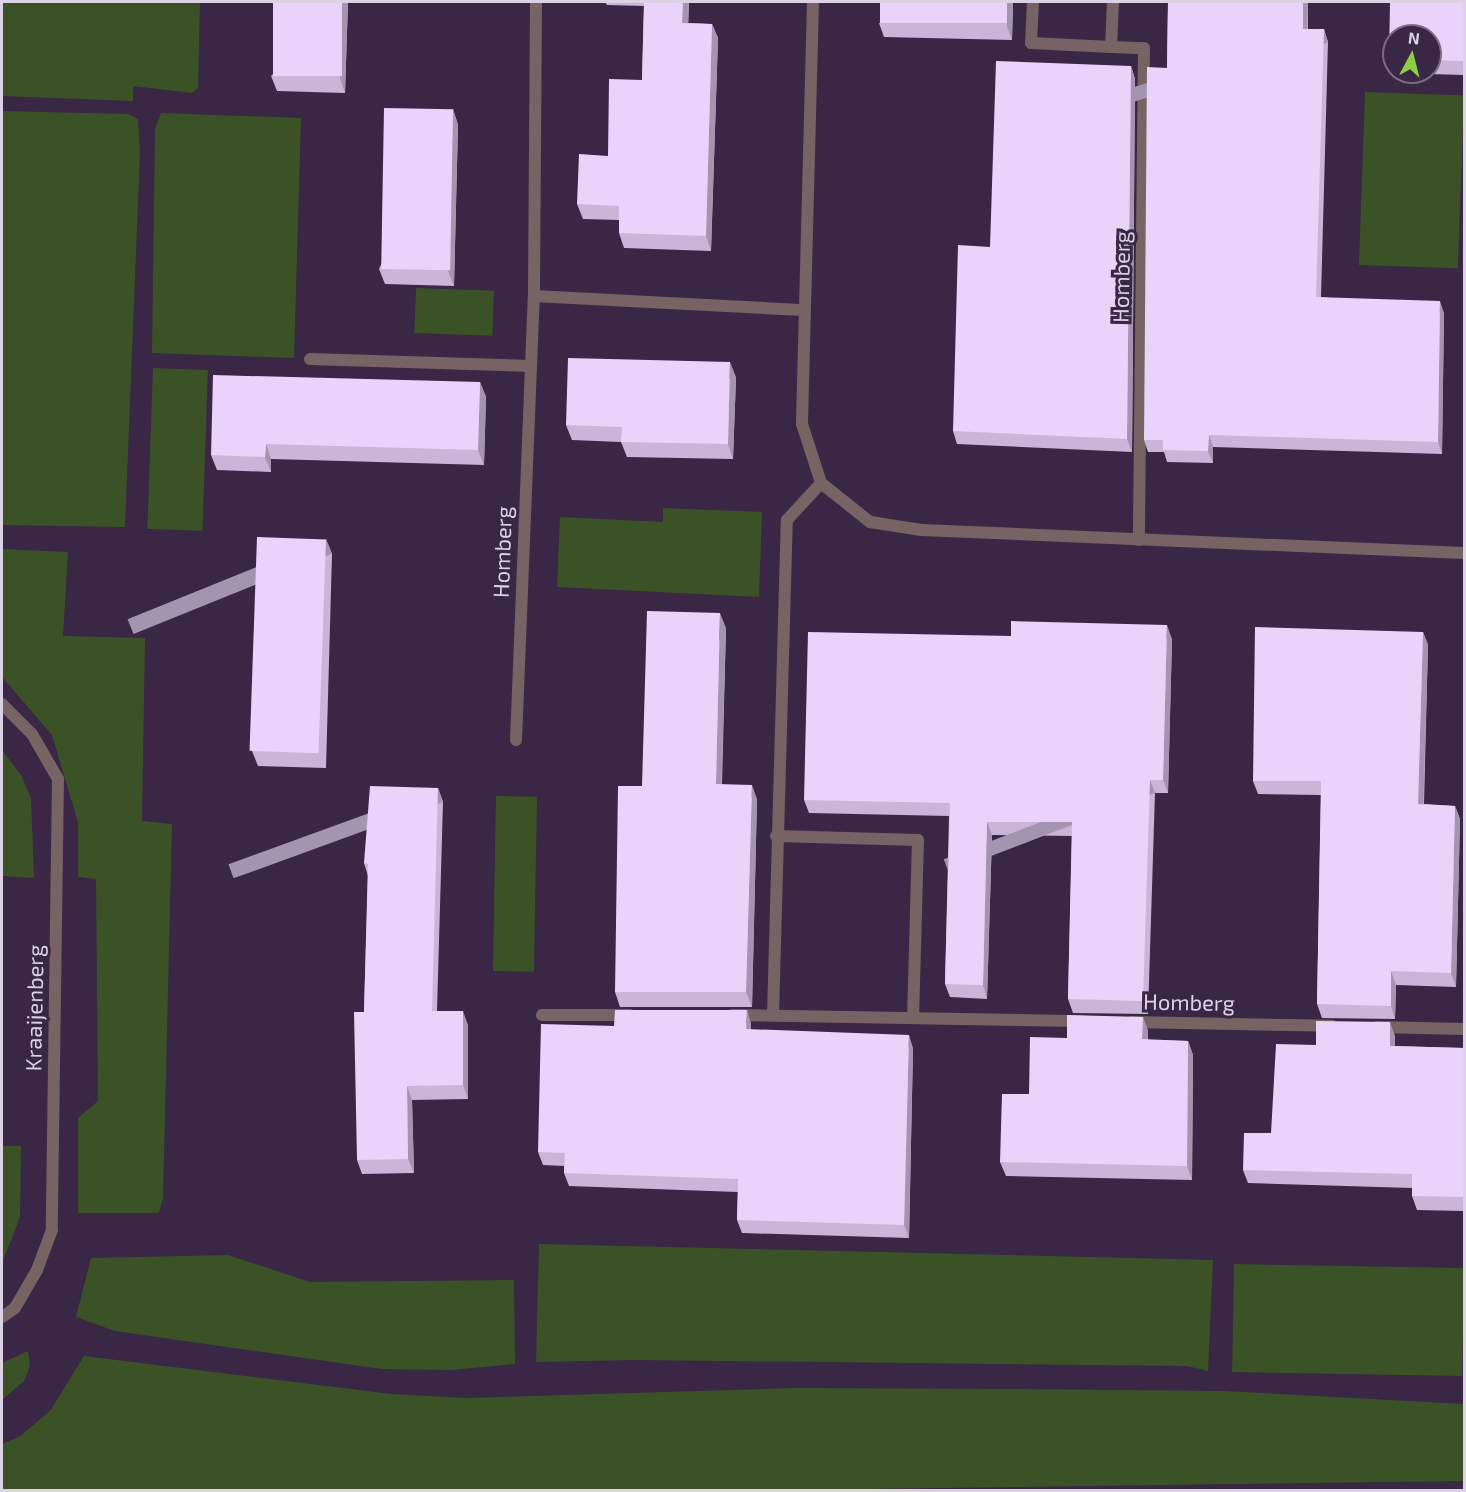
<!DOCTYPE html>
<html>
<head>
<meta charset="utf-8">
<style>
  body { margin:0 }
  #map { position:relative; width:1466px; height:1492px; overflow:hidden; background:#392745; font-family:"Exo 2",sans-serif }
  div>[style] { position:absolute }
  .green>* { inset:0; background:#3b5226; transform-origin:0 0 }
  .minor>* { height:12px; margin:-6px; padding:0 6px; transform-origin:6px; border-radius:6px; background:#776364 }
  .wall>* { inset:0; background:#c9b5d7 }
  .shaded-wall>* { inset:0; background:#a494af; transform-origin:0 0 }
  .building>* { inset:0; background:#ead3fa; transform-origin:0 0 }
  span { translate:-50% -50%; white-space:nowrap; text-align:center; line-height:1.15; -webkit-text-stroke:6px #392745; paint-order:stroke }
  .street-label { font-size:22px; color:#dcd1e5 }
  .frame { position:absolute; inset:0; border:3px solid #dcd1e5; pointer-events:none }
  .north { position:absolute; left:1382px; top:24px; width:60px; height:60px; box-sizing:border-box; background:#392745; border:2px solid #7a6b85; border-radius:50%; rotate:7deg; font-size:16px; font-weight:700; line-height:24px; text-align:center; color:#dcd1e5 }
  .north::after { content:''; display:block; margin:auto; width:21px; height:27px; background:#8dce44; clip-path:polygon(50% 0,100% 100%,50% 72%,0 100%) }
</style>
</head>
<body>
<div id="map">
  <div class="green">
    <div style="clip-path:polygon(2px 2px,200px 2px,198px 88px,192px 93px,133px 86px,133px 101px,2px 96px)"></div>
    <div style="left:1365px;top:92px;width:99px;height:173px;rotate:2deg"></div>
    <div style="clip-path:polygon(2px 111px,128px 114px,138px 119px,140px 152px,125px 527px,2px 525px)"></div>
    <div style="clip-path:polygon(161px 113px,301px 118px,294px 358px,152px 353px,155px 129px)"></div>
    <div style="left:416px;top:288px;width:78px;height:45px;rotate:2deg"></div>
    <div style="left:153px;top:368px;width:55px;height:161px;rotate:2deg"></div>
    <div style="clip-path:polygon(663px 508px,762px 512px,759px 597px,557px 587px,560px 517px,663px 522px)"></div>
    <div style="clip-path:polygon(2px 549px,68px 552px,63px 636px,145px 638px,142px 821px,172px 824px,163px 1198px,159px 1213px,78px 1213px,78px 1118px,98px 1101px,96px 879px,78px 877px,78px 822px,52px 735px,2px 677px)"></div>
    <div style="clip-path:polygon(2px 750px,21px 775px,31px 798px,34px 878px,2px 876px)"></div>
    <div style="left:496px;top:796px;width:41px;height:175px;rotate:1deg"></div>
    <div style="clip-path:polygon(2px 1146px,21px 1146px,20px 1217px,2px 1263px)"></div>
    <div style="clip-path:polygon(539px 1244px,1213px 1260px,1208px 1371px,1187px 1366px,636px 1360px,536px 1362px)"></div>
    <div style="clip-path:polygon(228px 1255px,310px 1282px,514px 1280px,515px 1364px,451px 1370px,381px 1369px,115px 1331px,76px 1317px,91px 1258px)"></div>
    <div style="left:1234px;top:1264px;width:230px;height:108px;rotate:1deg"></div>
    <div style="clip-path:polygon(28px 1351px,30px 1366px,24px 1381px,2px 1400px,2px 1363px)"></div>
    <div style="clip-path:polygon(84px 1356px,391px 1394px,466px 1398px,795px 1388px,1017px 1389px,1224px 1391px,1464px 1404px,1464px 1481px,790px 1490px,2px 1490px,2px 1444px,19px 1437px,50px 1411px)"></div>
  </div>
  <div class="minor">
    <div style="left:536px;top:2px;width:294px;rotate:90.4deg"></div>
    <div style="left:534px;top:296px;width:270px;rotate:3deg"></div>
    <div style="left:813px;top:2px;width:422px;rotate:91.5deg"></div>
    <div style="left:802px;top:424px;width:62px;rotate:72.1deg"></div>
    <div style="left:821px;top:483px;width:63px;rotate:38.5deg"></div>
    <div style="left:870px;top:522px;width:52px;rotate:8.9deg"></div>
    <div style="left:921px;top:530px;width:543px;rotate:2.43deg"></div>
    <div style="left:1033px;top:2px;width:41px;rotate:92.8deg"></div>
    <div style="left:1031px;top:43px;width:80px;rotate:2.9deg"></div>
    <div style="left:1113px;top:2px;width:45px;rotate:92.5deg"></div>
    <div style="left:1111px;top:47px;width:33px;rotate:2deg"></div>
    <div style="left:1144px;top:48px;width:492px;rotate:90.6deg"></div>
    <div style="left:310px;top:359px;width:221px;rotate:1.8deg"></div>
    <div style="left:2px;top:704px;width:42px;rotate:45deg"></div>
    <div style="left:32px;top:734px;width:52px;rotate:60deg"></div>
    <div style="left:58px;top:779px;width:451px;rotate:90.8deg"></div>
    <div style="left:52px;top:1230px;width:43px;rotate:110.6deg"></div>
    <div style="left:37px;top:1270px;width:44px;rotate:120.1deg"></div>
    <div style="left:15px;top:1308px;width:16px;rotate:145deg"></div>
    <div style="left:516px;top:740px;width:444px;rotate:-87.7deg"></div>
    <div style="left:776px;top:836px;width:142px;rotate:1.6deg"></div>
    <div style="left:918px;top:840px;width:178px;rotate:91.6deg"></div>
    <div style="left:542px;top:1015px;width:88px"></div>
    <div style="left:732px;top:1015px;width:351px;rotate:1deg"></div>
    <div style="left:773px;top:1015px;width:495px;rotate:-88.4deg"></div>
    <div style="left:787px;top:520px;width:50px;rotate:-47.4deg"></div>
    <div style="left:1131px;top:1022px;width:201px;rotate:1.1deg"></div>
    <div style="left:1377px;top:1027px;width:87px;rotate:1.3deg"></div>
  </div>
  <div class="wall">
    <div style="clip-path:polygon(348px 2px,345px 93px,277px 91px,271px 76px)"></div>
    <div style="clip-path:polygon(605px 2px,689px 2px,688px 23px,712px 24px,718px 38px,711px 251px,624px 248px,619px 233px,619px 220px,583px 219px,577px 204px,608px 156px,642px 80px,644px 6px,607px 5px)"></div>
    <div style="clip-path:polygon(1013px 2px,1012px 40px,884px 37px,879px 23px)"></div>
    <div style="clip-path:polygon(1168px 2px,1308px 2px,1308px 29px,1324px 29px,1328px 42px,1321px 297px,1444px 313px,1442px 454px,1213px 447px,1213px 463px,1167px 462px,1164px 452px,1148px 452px,1144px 440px,1167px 68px)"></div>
    <div style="clip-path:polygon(evenodd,1464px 2px,1464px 75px,1394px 73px,1389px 59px,1464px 2px,1430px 36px,1430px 72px,1394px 72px,1394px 59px,1430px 36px)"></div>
    <div style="clip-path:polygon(1131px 66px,1135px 79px,1132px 452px,957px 444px,953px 431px,990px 247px)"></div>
    <div style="clip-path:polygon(453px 109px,458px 125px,454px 286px,385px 284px,379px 269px)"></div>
    <div style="clip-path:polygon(736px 377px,733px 459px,627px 457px,621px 442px,572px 440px,566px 425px)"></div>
    <div style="clip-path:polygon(480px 382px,486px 397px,484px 465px,271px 459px,271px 472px,217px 470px,211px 455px)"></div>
    <div style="clip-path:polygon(326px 539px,332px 554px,326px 768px,258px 766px,252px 751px)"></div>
    <div style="clip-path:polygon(726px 628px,722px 784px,757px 799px,752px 1007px,620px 1007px,615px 992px,642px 786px)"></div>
    <div style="clip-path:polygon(1423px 632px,1428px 645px,1424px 804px,1455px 806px,1460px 819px,1456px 987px,1396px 985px,1395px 1019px,1322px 1018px,1317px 1004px,1321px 795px,1258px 794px,1253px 781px)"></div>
    <div style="clip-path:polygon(1011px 636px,1172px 639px,1168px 793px,1155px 793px,1148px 1014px,1073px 1013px,1068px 999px,1072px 836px,992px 835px,987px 999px,950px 997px,945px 984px,949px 816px,809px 813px,804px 800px)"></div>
    <div style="clip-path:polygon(438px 788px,443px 802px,437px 1011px,468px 1025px,468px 1099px,412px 1100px,414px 1173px,362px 1174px,357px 1160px,364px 1012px,368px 876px,364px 863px)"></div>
    <div style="clip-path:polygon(1143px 1017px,1148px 1031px,1148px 1040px,1188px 1041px,1193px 1055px,1192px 1180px,1006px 1176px,1000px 1162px,1029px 1094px,1067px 1038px)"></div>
    <div style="clip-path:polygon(751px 1023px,751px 1030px,913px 1048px,909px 1238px,742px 1233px,737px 1220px,738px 1192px,569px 1186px,564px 1173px,564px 1166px,543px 1165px,538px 1152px,614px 1026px)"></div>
    <div style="clip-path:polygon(1395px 1036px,1395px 1046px,1464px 1048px,1464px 1211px,1417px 1210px,1412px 1196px,1412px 1188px,1248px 1183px,1243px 1170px,1271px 1133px,1316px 1045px)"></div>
  </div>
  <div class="shaded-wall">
    <div style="clip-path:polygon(342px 2px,348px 2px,345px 93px,340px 78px)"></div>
    <div style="clip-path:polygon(683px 2px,689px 2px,688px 38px,682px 23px)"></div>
    <div style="clip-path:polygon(1007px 2px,1013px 2px,1012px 40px,1007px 26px)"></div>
    <div style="clip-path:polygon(1303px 2px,1308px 2px,1307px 41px,1303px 29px)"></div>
    <div style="clip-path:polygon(712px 24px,718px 38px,711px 251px,706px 236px)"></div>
    <div style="left:1324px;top:29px;width:14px;height:268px;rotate:73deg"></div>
    <div style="clip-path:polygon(1131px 66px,1135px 79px,1132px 452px,1127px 439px)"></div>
    <div style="clip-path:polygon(453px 109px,458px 125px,454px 286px,448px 271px)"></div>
    <div style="clip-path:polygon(1440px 301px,1444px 313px,1442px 454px,1438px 442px)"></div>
    <div style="clip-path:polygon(730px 362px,736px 377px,733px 459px,728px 444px)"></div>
    <div style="clip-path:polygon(480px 382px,486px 397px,484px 465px,478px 450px)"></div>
    <div style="clip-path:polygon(1209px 435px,1213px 447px,1213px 463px,1208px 451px)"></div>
    <div style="clip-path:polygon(266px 444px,271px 459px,271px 472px,265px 457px)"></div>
    <div style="left:326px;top:539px;width:16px;height:214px;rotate:68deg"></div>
    <div style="clip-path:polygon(720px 613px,726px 628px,721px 798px,716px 784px)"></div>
    <div style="clip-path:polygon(1167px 625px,1172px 639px,1168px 793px,1163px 780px)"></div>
    <div style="clip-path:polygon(1423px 632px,1428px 645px,1423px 818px,1418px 804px)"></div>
    <div style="left:1150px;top:780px;width:14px;height:221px;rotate:69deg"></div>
    <div style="clip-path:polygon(752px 785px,757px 799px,752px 1007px,746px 992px)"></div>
    <div style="left:438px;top:788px;width:15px;height:223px;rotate:70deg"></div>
    <div style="clip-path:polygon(1455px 806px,1460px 819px,1456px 987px,1451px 973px)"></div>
    <div style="clip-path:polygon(987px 822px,992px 835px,987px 999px,983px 985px)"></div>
    <div style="clip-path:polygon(1391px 971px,1396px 985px,1395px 1019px,1391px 1006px)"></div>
    <div style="clip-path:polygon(747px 1010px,751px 1023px,751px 1043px,746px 1029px)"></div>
    <div style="clip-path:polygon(463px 1011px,468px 1025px,468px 1099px,463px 1085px)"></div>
    <div style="clip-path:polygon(1143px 1017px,1148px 1031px,1147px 1053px,1142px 1039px)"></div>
    <div style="clip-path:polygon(1390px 1022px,1395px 1036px,1395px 1060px,1390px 1046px)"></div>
    <div style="clip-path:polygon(909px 1035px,913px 1048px,909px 1238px,904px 1225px)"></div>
    <div style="clip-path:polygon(1188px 1041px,1193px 1055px,1192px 1180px,1187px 1166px)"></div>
    <div style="clip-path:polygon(407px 1086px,412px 1100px,414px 1173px,408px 1159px)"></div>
  </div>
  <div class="building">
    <div style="left:273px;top:2px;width:69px;height:74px"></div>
    <div style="clip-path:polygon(644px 2px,683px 2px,682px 23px,712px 24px,706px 236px,619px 233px,619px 206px,577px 204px,579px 154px,608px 156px,609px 79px,642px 80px)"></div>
    <div style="left:880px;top:2px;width:127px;height:21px"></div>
    <div style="clip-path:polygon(1168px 2px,1303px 2px,1303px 29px,1324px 29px,1316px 297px,1440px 301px,1438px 442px,1209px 435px,1208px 451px,1163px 450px,1163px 440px,1144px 440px,1147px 67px,1167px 68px)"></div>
    <div style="clip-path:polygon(1390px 2px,1464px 2px,1464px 61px,1430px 60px,1430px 36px,1394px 36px,1394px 59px,1389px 59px)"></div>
    <div style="clip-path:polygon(996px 61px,1131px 66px,1127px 439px,953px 431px,958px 245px,990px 247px)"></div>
    <div style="left:384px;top:108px;width:69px;height:161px;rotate:1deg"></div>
    <div style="clip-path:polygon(568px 358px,730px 362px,728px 444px,621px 442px,622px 427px,566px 425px)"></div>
    <div style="clip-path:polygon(213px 375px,480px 382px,478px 450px,266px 444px,265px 457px,211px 455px)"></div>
    <div style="left:257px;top:537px;width:69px;height:214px;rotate:2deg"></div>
    <div style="clip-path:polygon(647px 611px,720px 613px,716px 784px,752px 785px,746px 992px,615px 992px,618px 786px,642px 786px)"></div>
    <div style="clip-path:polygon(1011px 621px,1167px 625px,1163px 780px,1150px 780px,1143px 1001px,1068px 999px,1072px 822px,987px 822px,983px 985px,945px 984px,950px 803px,804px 800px,808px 632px,1011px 636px)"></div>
    <div style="clip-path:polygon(1255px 627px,1423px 632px,1418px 804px,1455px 806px,1451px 973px,1391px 971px,1391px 1006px,1317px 1004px,1321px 781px,1253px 781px)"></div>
    <div style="clip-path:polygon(370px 786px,438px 788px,432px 1011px,463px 1011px,463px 1085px,407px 1086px,408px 1159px,357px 1160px,354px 1012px,364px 1012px,368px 864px,364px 863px)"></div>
    <div style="clip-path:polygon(615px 1010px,747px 1010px,746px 1029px,909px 1035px,904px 1225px,737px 1220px,738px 1179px,564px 1173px,565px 1153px,538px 1152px,541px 1024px,614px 1026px)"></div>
    <div style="clip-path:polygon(1067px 1015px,1143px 1017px,1142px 1039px,1188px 1041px,1187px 1166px,1000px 1162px,1002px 1094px,1029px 1094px,1030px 1037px,1067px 1038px)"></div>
    <div style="clip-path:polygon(1316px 1021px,1390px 1022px,1390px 1046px,1464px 1048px,1464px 1197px,1412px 1196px,1412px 1174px,1243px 1170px,1244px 1133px,1271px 1133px,1276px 1044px,1316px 1045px)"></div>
  </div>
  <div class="street-label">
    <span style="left:1121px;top:277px;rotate:-89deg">Homberg</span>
    <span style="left:502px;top:552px;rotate:-88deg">Homberg</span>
    <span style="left:1189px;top:1002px;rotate:1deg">Homberg</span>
    <span style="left:34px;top:1008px;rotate:-89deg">Kraaijenberg</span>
  </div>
  <div class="frame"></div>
  <div class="north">N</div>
</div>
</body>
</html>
